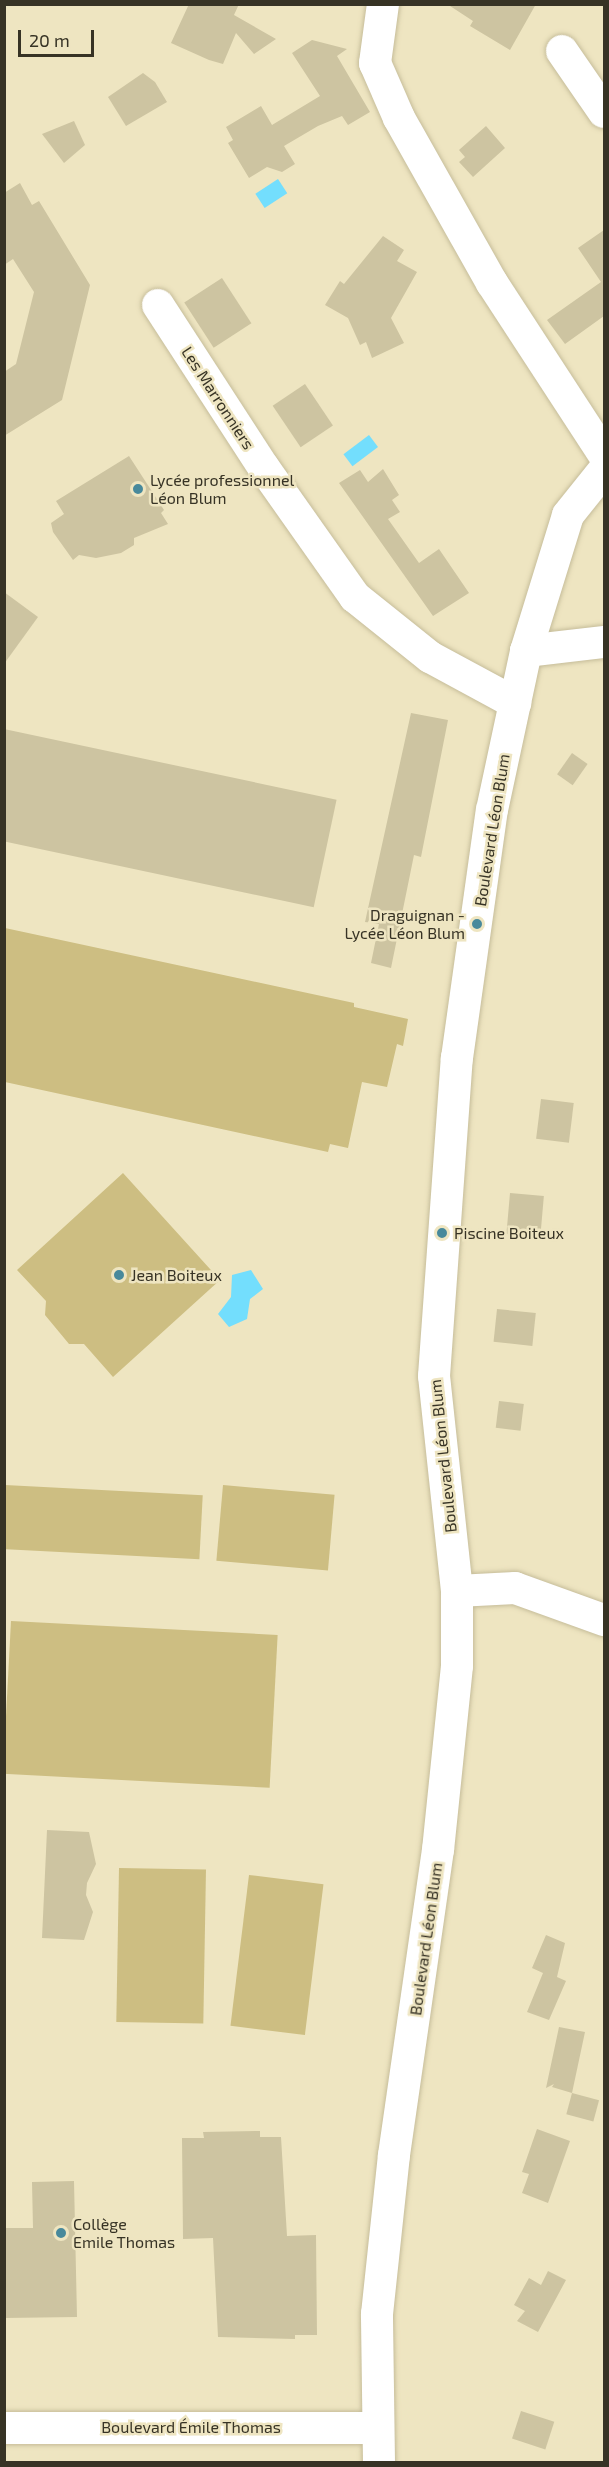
<!DOCTYPE html>
<html>
<head>
<meta charset="utf-8">
<style>
  body { margin:0 }
  #map { position:relative; width:609px; height:2467px; overflow:hidden; background:#eee5c1; font-family:"Exo 2",sans-serif }
  div>[style] { position:absolute }
  .green>* { inset:0; background:#cdbe82; transform-origin:0 0 }
  .water>* { inset:0; background:#73defd; transform-origin:0 0 }
  .building>* { inset:0; background:#cdc4a1; transform-origin:0 0 }
  .roads { filter:drop-shadow(0 0 2px #c6bd9a) drop-shadow(0 0 2px #c6bd9a) }
  .minor>* { height:32px; margin:-16px; padding:0 16px; transform-origin:16px; border-radius:16px; background:#fff }
  .dots>* { width:16px; height:16px; translate:-50% -50%; box-sizing:border-box; border:3px solid #eee5c1; border-radius:50% }
  span { translate:-50% -50%; white-space:nowrap; text-align:center; line-height:1.15; -webkit-text-stroke:5px #eee5c1; paint-order:stroke }
  .street-label { font-size:16px; color:#373325 }
  .poi-label { font-size:16px; color:#373325 }
  .left { translate:0 -50%; text-align:left }
  .right { translate:-100% -50%; text-align:right }
  .frame { position:absolute; inset:0; border:6px solid #373325; pointer-events:none }
  .scale { position:absolute; left:18px; top:30px; width:76px; height:27px; box-sizing:border-box; border:3px solid #373325; border-top:0; padding-left:8px; font-size:18px; line-height:21px; white-space:nowrap; color:#373325; -webkit-text-stroke:4px #eee5c1; paint-order:stroke }
</style>
</head>
<body>
<div id="map">
  <div class="green">
    <div style="clip-path:polygon(5px 928px,354px 1003px,354px 1007px,408px 1019px,403px 1046px,397px 1044px,387px 1087px,362px 1082px,348px 1148px,330px 1144px,328px 1152px,5px 1082px)"></div>
    <div style="clip-path:polygon(123px 1173px,220px 1280px,113px 1377px,84px 1344px,69px 1344px,45px 1315px,46px 1301px,17px 1270px)"></div>
    <div style="left:5px;top:1485px;width:198px;height:64px;rotate:3deg"></div>
    <div style="left:223px;top:1485px;width:112px;height:76px;rotate:5deg"></div>
    <div style="left:11px;top:1621px;width:267px;height:153px;rotate:3deg"></div>
    <div style="left:119px;top:1868px;width:87px;height:154px;rotate:1deg"></div>
    <div style="left:249px;top:1875px;width:75px;height:152px;rotate:7deg"></div>
  </div>
  <div class="water">
    <div style="left:278px;top:179px;width:17px;height:27px;rotate:57deg"></div>
    <div style="left:369px;top:435px;width:15px;height:32px;rotate:53deg"></div>
    <div style="clip-path:polygon(251px 1270px,263px 1289px,250px 1299px,247px 1319px,229px 1327px,218px 1314px,231px 1297px,232px 1275px)"></div>
  </div>
  <div class="building">
    <div style="clip-path:polygon(189px 4px,239px 4px,234px 15px,276px 39px,254px 54px,236px 33px,223px 64px,209px 60px,171px 43px)"></div>
    <div style="clip-path:polygon(447px 4px,536px 4px,510px 50px,470px 26px,473px 21px)"></div>
    <div style="clip-path:polygon(312px 40px,347px 49px,337px 56px,370px 112px,348px 125px,342px 116px,318px 126px,284px 146px,295px 164px,282px 172px,267px 167px,249px 178px,228px 143px,233px 140px,226px 127px,261px 106px,272px 125px,320px 96px,292px 53px)"></div>
    <div style="clip-path:polygon(143px 73px,155px 82px,167px 102px,126px 126px,108px 97px)"></div>
    <div style="clip-path:polygon(74px 121px,85px 145px,64px 163px,42px 134px)"></div>
    <div style="clip-path:polygon(486px 126px,505px 148px,473px 177px,459px 162px,465px 157px,459px 150px)"></div>
    <div style="clip-path:polygon(20px 183px,32px 205px,39px 201px,90px 285px,62px 400px,4px 436px,4px 372px,16px 364px,34px 292px,13px 259px,4px 265px,4px 193px)"></div>
    <div style="clip-path:polygon(604px 230px,604px 316px,565px 344px,547px 320px,601px 282px,578px 248px)"></div>
    <div style="clip-path:polygon(383px 236px,404px 250px,397px 261px,417px 272px,391px 318px,404px 343px,372px 358px,366px 342px,360px 345px,348px 318px,325px 305px,340px 281px,344px 284px)"></div>
    <div style="left:222px;top:278px;width:54px;height:45px;rotate:57deg"></div>
    <div style="left:305px;top:384px;width:50px;height:39px;rotate:56deg"></div>
    <div style="clip-path:polygon(129px 456px,164px 510px,161px 513px,168px 524px,134px 538px,134px 545px,121px 553px,96px 558px,79px 555px,73px 560px,53px 532px,51px 523px,64px 514px,56px 501px)"></div>
    <div style="clip-path:polygon(383px 469px,399px 495px,392px 500px,400px 512px,388px 519px,419px 563px,439px 549px,469px 593px,433px 616px,339px 483px,360px 470px,368px 482px)"></div>
    <div style="clip-path:polygon(4px 592px,38px 617px,4px 664px)"></div>
    <div style="clip-path:polygon(411px 713px,448px 720px,421px 857px,414px 855px,391px 968px,371px 963px,379px 924px,365px 922px)"></div>
    <div style="left:4px;top:729px;width:340px;height:110px;rotate:12deg"></div>
    <div style="left:572px;top:753px;width:19px;height:26px;rotate:35deg"></div>
    <div style="left:541px;top:1099px;width:33px;height:40px;rotate:7deg"></div>
    <div style="left:510px;top:1193px;width:34px;height:41px;rotate:5deg"></div>
    <div style="left:497px;top:1309px;width:39px;height:33px;rotate:6deg"></div>
    <div style="left:499px;top:1401px;width:25px;height:27px;rotate:7deg"></div>
    <div style="clip-path:polygon(47px 1830px,89px 1832px,96px 1864px,87px 1883px,86px 1895px,93px 1912px,84px 1940px,42px 1938px)"></div>
    <div style="clip-path:polygon(546px 1935px,565px 1943px,557px 1977px,566px 1981px,549px 2020px,527px 2012px,543px 1973px,532px 1968px)"></div>
    <div style="clip-path:polygon(559px 2027px,585px 2032px,572px 2093px,552px 2087px,554px 2084px,546px 2088px)"></div>
    <div style="left:572px;top:2093px;width:28px;height:22px;rotate:15deg"></div>
    <div style="clip-path:polygon(537px 2129px,570px 2141px,548px 2203px,522px 2193px,529px 2174px,522px 2172px)"></div>
    <div style="clip-path:polygon(260px 2131px,260px 2137px,281px 2137px,287px 2236px,316px 2235px,317px 2335px,295px 2335px,295px 2339px,218px 2337px,213px 2238px,183px 2239px,182px 2138px,204px 2138px,203px 2132px)"></div>
    <div style="clip-path:polygon(74px 2181px,77px 2317px,4px 2318px,4px 2228px,33px 2228px,32px 2182px)"></div>
    <div style="clip-path:polygon(548px 2271px,566px 2280px,538px 2332px,517px 2321px,525px 2311px,514px 2305px,529px 2278px,541px 2285px)"></div>
    <div style="left:521px;top:2411px;width:35px;height:29px;rotate:18deg"></div>
  </div>
  <div class="roads">
    <div class="minor">
      <div style="left:383px;top:4px;width:60px;rotate:97.7deg"></div>
      <div style="left:375px;top:63px;width:60px;rotate:66.4deg"></div>
      <div style="left:399px;top:118px;width:189px;rotate:60.6deg"></div>
      <div style="left:492px;top:283px;width:205px;rotate:56.9deg"></div>
      <div style="left:562px;top:51px;width:74px;rotate:55.5deg"></div>
      <div style="left:158px;top:305px;width:194px;rotate:57deg"></div>
      <div style="left:264px;top:468px;width:158px;rotate:54.8deg"></div>
      <div style="left:355px;top:597px;width:96px;rotate:38.7deg"></div>
      <div style="left:430px;top:657px;width:97px;rotate:28.4deg"></div>
      <div style="left:526px;top:651px;width:79px;rotate:-6.6deg"></div>
      <div style="left:457px;top:1591px;width:58px;rotate:-3deg"></div>
      <div style="left:515px;top:1588px;width:95px;rotate:19.8deg"></div>
      <div style="left:4px;top:2428px;width:373px"></div>
      <div style="left:379px;top:2462px;width:148px;rotate:-90.8deg"></div>
      <div style="left:377px;top:2314px;width:160px;rotate:-83.9deg"></div>
      <div style="left:394px;top:2155px;width:308px;rotate:-81.8deg"></div>
      <div style="left:438px;top:1850px;width:185px;rotate:-84.1deg"></div>
      <div style="left:457px;top:1666px;width:75px;rotate:-90deg"></div>
      <div style="left:457px;top:1591px;width:216px;rotate:-96.1deg"></div>
      <div style="left:434px;top:1376px;width:319px;rotate:-85.9deg"></div>
      <div style="left:457px;top:1058px;width:250px;rotate:-82deg"></div>
      <div style="left:492px;top:810px;width:163px;rotate:-77.9deg"></div>
      <div style="left:526px;top:651px;width:142px;rotate:-72.8deg"></div>
      <div style="left:568px;top:515px;width:58px;rotate:-51.3deg"></div>
    </div>
  </div>
  <div class="dots">
    <div style="left:138px;top:489px;background:#48899b"></div>
    <div style="left:477px;top:924px;background:#48899b"></div>
    <div style="left:442px;top:1233px;background:#48899b"></div>
    <div style="left:119px;top:1275px;background:#48899b"></div>
    <div style="left:61px;top:2233px;background:#48899b"></div>
  </div>
  <div class="street-label">
    <span style="left:218px;top:398px;rotate:57deg">Les Marronniers</span>
    <span style="left:492px;top:830px;rotate:-81deg">Boulevard Léon Blum</span>
    <span style="left:443px;top:1456px;rotate:-96deg">Boulevard Léon Blum</span>
    <span style="left:426px;top:1939px;rotate:-82deg">Boulevard Léon Blum</span>
    <span style="left:191px;top:2427px">Boulevard Émile Thomas</span>
  </div>
  <div class="poi-label">
    <span class="left" style="left:150px;top:489px">Lycée professionnel<br>Léon Blum</span>
    <span class="right" style="left:465px;top:924px">Draguignan -<br>Lycée Léon Blum</span>
    <span class="left" style="left:454px;top:1233px">Piscine Boiteux</span>
    <span class="left" style="left:131px;top:1275px">Jean Boiteux</span>
    <span class="left" style="left:73px;top:2233px">Collège<br>Emile Thomas</span>
  </div>
  <div class="frame"></div>
  <div class="scale">20 m</div>
</div>
</body>
</html>
